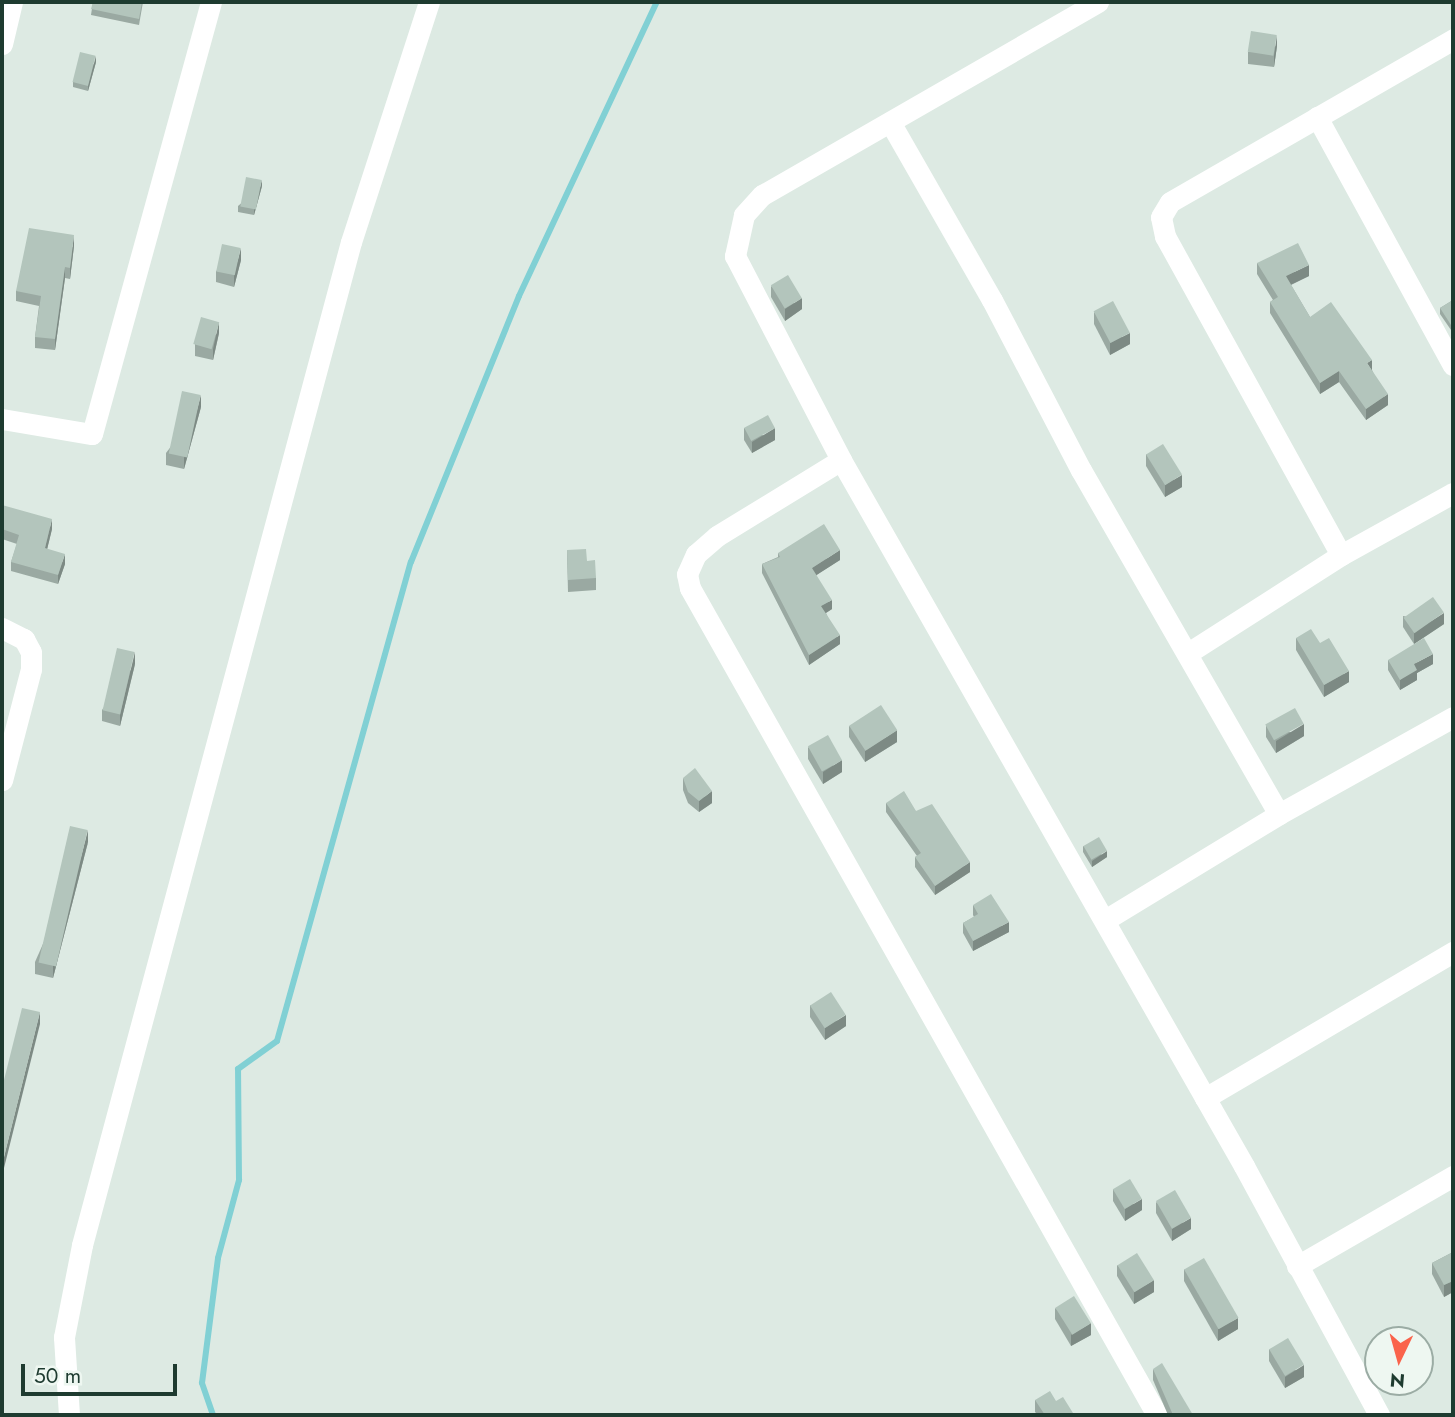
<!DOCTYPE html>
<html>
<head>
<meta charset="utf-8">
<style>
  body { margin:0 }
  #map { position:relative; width:1455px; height:1417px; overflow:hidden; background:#ddeae3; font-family:Jost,sans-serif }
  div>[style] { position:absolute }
  .stream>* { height:6px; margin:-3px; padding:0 3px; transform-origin:3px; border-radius:3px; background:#81d0d4 }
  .street>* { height:21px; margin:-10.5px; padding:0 10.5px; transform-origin:10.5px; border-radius:10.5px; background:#fff }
  .wall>* { inset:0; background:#9aa9a2 }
  .shaded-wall>* { inset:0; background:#7d8a84 }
  .building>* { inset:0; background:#b3c5bc; transform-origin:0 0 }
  span { translate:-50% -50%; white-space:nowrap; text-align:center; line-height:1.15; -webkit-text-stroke:7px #eef7f1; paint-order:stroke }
  .frame { position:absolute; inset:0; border:4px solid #1e3b30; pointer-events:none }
  .north { position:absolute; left:1364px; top:1326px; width:70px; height:70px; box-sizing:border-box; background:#eef7f1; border:2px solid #9baca4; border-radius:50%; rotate:185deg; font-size:19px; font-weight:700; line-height:28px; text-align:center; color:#1e3b30 }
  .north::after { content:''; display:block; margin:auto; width:24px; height:32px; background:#fa634b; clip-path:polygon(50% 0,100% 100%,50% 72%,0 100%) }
  .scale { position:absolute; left:21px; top:1364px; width:156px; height:32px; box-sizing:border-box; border:4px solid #1e3b30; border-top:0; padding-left:9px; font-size:21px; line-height:24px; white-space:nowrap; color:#1e3b30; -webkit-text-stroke:5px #eef7f1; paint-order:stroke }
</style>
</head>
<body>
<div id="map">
  <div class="stream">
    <div style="left:213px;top:1415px;width:34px;rotate:-109deg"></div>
    <div style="left:202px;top:1383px;width:126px;rotate:-82.7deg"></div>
    <div style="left:218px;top:1258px;width:81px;rotate:-74.9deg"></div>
    <div style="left:239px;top:1180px;width:111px;rotate:-90.5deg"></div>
    <div style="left:238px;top:1069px;width:48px;rotate:-35.7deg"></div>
    <div style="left:277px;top:1041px;width:497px;rotate:-74.4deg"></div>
    <div style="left:411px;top:562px;width:287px;rotate:-67.9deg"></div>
    <div style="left:519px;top:296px;width:325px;rotate:-64.9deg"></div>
  </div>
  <div class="street">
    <div style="left:1098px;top:2px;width:387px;rotate:150.1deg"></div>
    <div style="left:762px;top:195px;width:27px;rotate:132deg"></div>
    <div style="left:744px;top:215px;width:42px;rotate:102.4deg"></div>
    <div style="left:735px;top:256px;width:230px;rotate:62.5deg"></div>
    <div style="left:841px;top:460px;width:813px;rotate:60.28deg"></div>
    <div style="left:1244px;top:1166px;width:283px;rotate:61.5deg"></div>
    <div style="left:2px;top:44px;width:43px;rotate:-76.6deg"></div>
    <div style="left:1317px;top:117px;width:283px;rotate:61.3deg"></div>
    <div style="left:890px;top:122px;width:205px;rotate:60.2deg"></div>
    <div style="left:992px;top:300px;width:192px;rotate:62.4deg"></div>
    <div style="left:1081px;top:470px;width:397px;rotate:60.1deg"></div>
    <div style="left:2px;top:419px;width:91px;rotate:9.5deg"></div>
    <div style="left:92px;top:434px;width:448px;rotate:-74.6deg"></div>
    <div style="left:841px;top:460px;width:145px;rotate:148.5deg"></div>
    <div style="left:717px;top:536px;width:28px;rotate:139deg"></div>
    <div style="left:696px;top:554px;width:22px;rotate:114deg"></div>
    <div style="left:687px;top:574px;width:14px;rotate:78deg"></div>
    <div style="left:690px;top:588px;width:950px;rotate:60.55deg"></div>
    <div style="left:1341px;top:555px;width:364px;rotate:-118.9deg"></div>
    <div style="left:1165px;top:236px;width:19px;rotate:-102deg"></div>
    <div style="left:1161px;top:217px;width:17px;rotate:-59deg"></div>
    <div style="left:1170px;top:202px;width:327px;rotate:-29.9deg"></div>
    <div style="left:2px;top:628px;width:25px;rotate:27deg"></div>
    <div style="left:24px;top:639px;width:15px;rotate:62deg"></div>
    <div style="left:31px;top:652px;width:17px;rotate:90deg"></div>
    <div style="left:31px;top:669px;width:115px;rotate:104.6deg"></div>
    <div style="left:1188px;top:653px;width:182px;rotate:-32.6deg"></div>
    <div style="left:1341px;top:555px;width:128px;rotate:-29deg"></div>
    <div style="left:1105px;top:920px;width:204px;rotate:-31.3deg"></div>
    <div style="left:1279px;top:814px;width:199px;rotate:-29.1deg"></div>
    <div style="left:1205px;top:1098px;width:288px;rotate:-30.5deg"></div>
    <div style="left:1297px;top:1266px;width:180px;rotate:-30deg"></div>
    <div style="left:69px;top:1415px;width:78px;rotate:-93.7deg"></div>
    <div style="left:64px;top:1337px;width:94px;rotate:-78.9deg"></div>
    <div style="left:82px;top:1245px;width:1038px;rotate:-74.99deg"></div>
    <div style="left:351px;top:242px;width:252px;rotate:-72deg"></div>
  </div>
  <div class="wall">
    <div style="clip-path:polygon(93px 2px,143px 2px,139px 25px,91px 15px)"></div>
    <div style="clip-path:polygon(1277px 46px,1274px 67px,1248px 64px,1248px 52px)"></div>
    <div style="clip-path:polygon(96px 62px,88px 91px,73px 87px,73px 82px)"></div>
    <div style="clip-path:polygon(262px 186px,254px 215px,238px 212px,238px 206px)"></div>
    <div style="clip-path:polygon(74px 246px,70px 279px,65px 278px,55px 350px,35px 348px,35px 337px,39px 306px,16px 301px,16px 291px)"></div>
    <div style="clip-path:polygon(241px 260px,234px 287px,216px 282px,216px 271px)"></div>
    <div style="clip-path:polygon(1257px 263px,1309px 276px,1291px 285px,1310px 317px,1372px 370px,1388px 405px,1366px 420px,1339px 382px,1320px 394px,1270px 313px,1270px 302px,1273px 300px,1257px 274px)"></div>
    <div style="clip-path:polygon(771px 286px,802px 309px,785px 321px,771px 297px)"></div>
    <div style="clip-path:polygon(1453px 300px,1453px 329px,1451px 330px,1440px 314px,1440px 308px)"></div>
    <div style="clip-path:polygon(1094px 312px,1130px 344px,1110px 355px,1094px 324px)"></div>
    <div style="clip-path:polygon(219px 333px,213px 360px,195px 356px,195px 344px)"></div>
    <div style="clip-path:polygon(201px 407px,184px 469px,166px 465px,166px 453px)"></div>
    <div style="clip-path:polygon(744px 428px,775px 440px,752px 453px,744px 440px)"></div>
    <div style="clip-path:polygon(1146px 454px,1182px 487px,1165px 497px,1146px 466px)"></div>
    <div style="clip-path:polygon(2px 505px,52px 529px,47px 549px,65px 564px,58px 584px,11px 571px,11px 562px,17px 544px,2px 539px)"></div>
    <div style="clip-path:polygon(567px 550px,587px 561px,596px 578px,596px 590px,568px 592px)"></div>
    <div style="clip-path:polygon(778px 553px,840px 560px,816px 575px,832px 609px,826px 613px,840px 644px,809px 665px,762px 573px,762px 564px,778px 557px)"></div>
    <div style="clip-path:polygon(1403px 616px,1444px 624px,1414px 644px,1403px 627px)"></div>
    <div style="clip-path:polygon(1296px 638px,1320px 643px,1349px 682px,1324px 697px,1296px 650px)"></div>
    <div style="clip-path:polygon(1388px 660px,1433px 664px,1417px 673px,1417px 680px,1400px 690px,1388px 670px)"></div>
    <div style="clip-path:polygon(135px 664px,120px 726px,102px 721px,102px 710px)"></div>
    <div style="clip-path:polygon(1266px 725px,1304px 736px,1276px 753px,1266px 737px)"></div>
    <div style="clip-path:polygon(849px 726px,897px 742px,865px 762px,849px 737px)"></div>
    <div style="clip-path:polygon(808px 747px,842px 772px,823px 784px,808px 759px)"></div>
    <div style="clip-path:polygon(683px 778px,712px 803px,699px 812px,688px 803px,683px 790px)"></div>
    <div style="clip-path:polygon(886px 803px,916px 811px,970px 872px,935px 895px,915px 867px,915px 857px,917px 856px,886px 812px)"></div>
    <div style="clip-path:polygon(88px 842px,53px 978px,35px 974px,35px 962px)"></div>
    <div style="clip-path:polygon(1083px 846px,1107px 857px,1092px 867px,1083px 852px)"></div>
    <div style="clip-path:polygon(973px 905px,1009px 932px,973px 951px,963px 933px,963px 923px,974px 917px,973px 915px)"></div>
    <div style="clip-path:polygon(810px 1005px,846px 1026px,825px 1040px,810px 1017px)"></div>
    <div style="clip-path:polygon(1113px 1189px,1142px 1210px,1125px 1221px,1113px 1201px)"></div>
    <div style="clip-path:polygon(1156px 1202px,1191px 1229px,1172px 1241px,1156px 1213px)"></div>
    <div style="clip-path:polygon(1453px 1252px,1453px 1292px,1444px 1297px,1432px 1274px,1432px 1263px)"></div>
    <div style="clip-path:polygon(1117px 1265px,1154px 1292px,1134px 1304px,1117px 1276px)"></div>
    <div style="clip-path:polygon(1184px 1269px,1238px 1329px,1218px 1341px,1184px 1281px)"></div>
    <div style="clip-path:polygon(1055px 1308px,1091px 1335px,1071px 1346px,1055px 1319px)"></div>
    <div style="clip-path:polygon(1269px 1349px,1304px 1377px,1285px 1388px,1269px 1361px)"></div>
    <div style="clip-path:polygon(1153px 1369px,1193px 1415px,1168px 1415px,1153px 1380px)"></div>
    <div style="clip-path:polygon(1035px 1400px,1056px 1401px,1073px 1415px,1038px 1415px,1035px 1412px)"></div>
  </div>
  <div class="shaded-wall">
    <div style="clip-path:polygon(1277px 35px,1277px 46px,1274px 67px,1274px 56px)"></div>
    <div style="clip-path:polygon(96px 56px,96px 62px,88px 91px,88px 85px)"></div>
    <div style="clip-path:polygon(262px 180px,262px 186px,254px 215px,254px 210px)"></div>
    <div style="clip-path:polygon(74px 235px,74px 246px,70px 279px,70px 268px)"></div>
    <div style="clip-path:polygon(241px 248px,241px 260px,234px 287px,234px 275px)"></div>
    <div style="clip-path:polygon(1309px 265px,1309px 276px,1286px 287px,1286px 276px)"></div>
    <div style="clip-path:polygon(65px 267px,65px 278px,55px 350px,55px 339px)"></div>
    <div style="clip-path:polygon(802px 298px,802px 309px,785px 321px,785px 309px)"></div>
    <div style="clip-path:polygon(219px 322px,219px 333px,213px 360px,213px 349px)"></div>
    <div style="clip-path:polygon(1130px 333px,1130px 344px,1110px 355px,1110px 343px)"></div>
    <div style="clip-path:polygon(1372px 360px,1372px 371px,1367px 363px)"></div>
    <div style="clip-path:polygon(1339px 371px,1339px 382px,1320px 394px,1320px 383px)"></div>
    <div style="clip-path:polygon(1388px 394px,1388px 405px,1366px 420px,1366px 409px)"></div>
    <div style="clip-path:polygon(201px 395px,201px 407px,184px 469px,184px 458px)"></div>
    <div style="clip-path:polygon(775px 428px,775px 440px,752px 453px,752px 442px)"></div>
    <div style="clip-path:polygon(1182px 475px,1182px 487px,1165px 497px,1165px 485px)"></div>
    <div style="clip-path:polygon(52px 519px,52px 529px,45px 558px,45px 548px)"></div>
    <div style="clip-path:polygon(840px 550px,840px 560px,812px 578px,812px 568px)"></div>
    <div style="clip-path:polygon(65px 554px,65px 564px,58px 584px,58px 575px)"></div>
    <div style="clip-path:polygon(832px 600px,832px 609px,821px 616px,821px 606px)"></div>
    <div style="clip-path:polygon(1444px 613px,1444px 624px,1414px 644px,1414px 632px)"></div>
    <div style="clip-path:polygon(840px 635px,840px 644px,809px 665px,809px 655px)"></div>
    <div style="clip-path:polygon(135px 652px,135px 664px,120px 726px,120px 714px)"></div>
    <div style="clip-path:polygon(1433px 654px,1433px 664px,1417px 673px,1417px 680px,1400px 690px,1400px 680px,1414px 664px)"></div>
    <div style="clip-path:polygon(1349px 671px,1349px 682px,1324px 697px,1324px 685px)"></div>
    <div style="clip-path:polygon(1304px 724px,1304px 736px,1276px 753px,1276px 741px)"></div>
    <div style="clip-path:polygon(897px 730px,897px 742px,865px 762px,865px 751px)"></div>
    <div style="clip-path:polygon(842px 760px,842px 772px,823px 784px,823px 772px)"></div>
    <div style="clip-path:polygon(712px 791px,712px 803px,699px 812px,699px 801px)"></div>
    <div style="clip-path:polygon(88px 830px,88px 842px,53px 978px,53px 966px)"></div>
    <div style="clip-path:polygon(1107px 851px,1107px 857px,1092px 867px,1092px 861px)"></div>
    <div style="clip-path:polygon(970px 862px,970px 872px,935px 895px,935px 886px)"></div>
    <div style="clip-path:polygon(1009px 922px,1009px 932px,973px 951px,973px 941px)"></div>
    <div style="clip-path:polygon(40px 1012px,40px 1024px,2px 1176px,2px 1165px)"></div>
    <div style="clip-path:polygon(846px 1015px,846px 1026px,825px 1040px,825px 1028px)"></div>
    <div style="clip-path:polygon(1142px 1199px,1142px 1210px,1125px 1221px,1125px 1209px)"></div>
    <div style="clip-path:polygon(1191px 1218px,1191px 1229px,1172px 1241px,1172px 1229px)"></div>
    <div style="clip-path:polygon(1154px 1280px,1154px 1292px,1134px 1304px,1134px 1292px)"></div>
    <div style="clip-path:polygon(1453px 1281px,1453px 1292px,1444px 1297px,1444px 1285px)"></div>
    <div style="clip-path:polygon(1238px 1318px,1238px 1329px,1218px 1341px,1218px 1329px)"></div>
    <div style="clip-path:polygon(1091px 1323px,1091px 1335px,1071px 1346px,1071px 1335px)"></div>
    <div style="clip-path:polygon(1304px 1365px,1304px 1377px,1285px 1388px,1285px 1377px)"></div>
  </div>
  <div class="building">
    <div style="clip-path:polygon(93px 2px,142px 2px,139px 19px,91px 9px)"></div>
    <div style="left:1251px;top:31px;width:26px;height:21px;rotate:9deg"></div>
    <div style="left:80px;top:52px;width:16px;height:31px;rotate:14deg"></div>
    <div style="left:246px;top:177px;width:16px;height:30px;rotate:11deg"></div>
    <div style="clip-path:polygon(29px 228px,74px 235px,70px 268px,65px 267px,55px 339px,35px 337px,41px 296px,16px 291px)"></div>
    <div style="clip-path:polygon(1298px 243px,1309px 265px,1286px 276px,1310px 317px,1331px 302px,1372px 360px,1367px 363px,1388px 394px,1366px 409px,1339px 371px,1320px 383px,1270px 302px,1278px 297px,1257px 263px)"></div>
    <div style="left:222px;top:244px;width:19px;height:28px;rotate:12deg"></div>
    <div style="left:788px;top:275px;width:27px;height:20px;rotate:59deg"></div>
    <div style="clip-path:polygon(1453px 300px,1453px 323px,1451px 325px,1440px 308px)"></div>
    <div style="left:1113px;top:301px;width:36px;height:22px;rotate:62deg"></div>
    <div style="left:201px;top:317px;width:19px;height:28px;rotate:16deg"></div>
    <div style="left:182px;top:391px;width:19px;height:64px;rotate:12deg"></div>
    <div style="left:768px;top:415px;width:15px;height:27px;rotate:62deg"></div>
    <div style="left:1163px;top:444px;width:36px;height:20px;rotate:58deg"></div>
    <div style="clip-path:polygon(2px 505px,52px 519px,45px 548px,65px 554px,58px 575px,11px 562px,19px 535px,2px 529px)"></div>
    <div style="clip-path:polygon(824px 524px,840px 550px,812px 568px,832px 600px,821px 606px,840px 635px,809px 655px,762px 564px,780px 557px,778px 553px)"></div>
    <div style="clip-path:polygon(586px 549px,587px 561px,595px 560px,596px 578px,568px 580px,567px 550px)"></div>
    <div style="left:1433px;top:597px;width:19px;height:36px;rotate:55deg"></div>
    <div style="clip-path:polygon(1311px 629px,1320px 643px,1329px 638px,1349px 671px,1324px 685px,1296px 638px)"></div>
    <div style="clip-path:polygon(1424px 638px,1433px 654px,1414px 664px,1417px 670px,1400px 680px,1388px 660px)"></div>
    <div style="left:117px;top:648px;width:18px;height:64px;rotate:13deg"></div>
    <div style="left:881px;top:705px;width:30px;height:38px;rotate:57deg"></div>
    <div style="left:1295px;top:708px;width:18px;height:34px;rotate:61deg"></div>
    <div style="left:828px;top:735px;width:29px;height:23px;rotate:61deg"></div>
    <div style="clip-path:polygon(695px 768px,712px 791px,699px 801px,688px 792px,683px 778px)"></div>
    <div style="clip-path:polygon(904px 791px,916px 811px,932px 804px,970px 862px,935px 886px,915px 857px,921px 853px,886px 803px)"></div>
    <div style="left:70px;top:826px;width:18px;height:140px;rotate:13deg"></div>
    <div style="left:1099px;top:837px;width:16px;height:18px;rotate:60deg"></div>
    <div style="clip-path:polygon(991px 894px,1009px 922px,973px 941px,963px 923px,978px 914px,973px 905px)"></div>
    <div style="left:831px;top:992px;width:27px;height:25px;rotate:57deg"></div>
    <div style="clip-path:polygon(22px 1008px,40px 1012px,2px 1165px,2px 1088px)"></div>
    <div style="left:1130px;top:1179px;width:23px;height:20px;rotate:59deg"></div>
    <div style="left:1175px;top:1190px;width:32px;height:22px;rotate:60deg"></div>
    <div style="clip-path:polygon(1453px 1252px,1453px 1281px,1444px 1285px,1432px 1263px)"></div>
    <div style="left:1137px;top:1253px;width:32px;height:23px;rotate:58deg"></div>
    <div style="left:1204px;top:1258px;width:69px;height:23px;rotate:60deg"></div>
    <div style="left:1074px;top:1296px;width:32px;height:22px;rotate:58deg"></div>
    <div style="left:1288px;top:1338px;width:31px;height:22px;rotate:59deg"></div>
    <div style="clip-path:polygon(1162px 1363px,1193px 1415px,1173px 1415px,1153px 1369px)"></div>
    <div style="clip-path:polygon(1050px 1391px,1056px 1401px,1063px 1397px,1073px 1413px,1069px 1415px,1045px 1415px,1035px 1400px)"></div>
  </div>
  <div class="frame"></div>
  <div class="north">N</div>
  <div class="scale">50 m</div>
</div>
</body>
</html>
